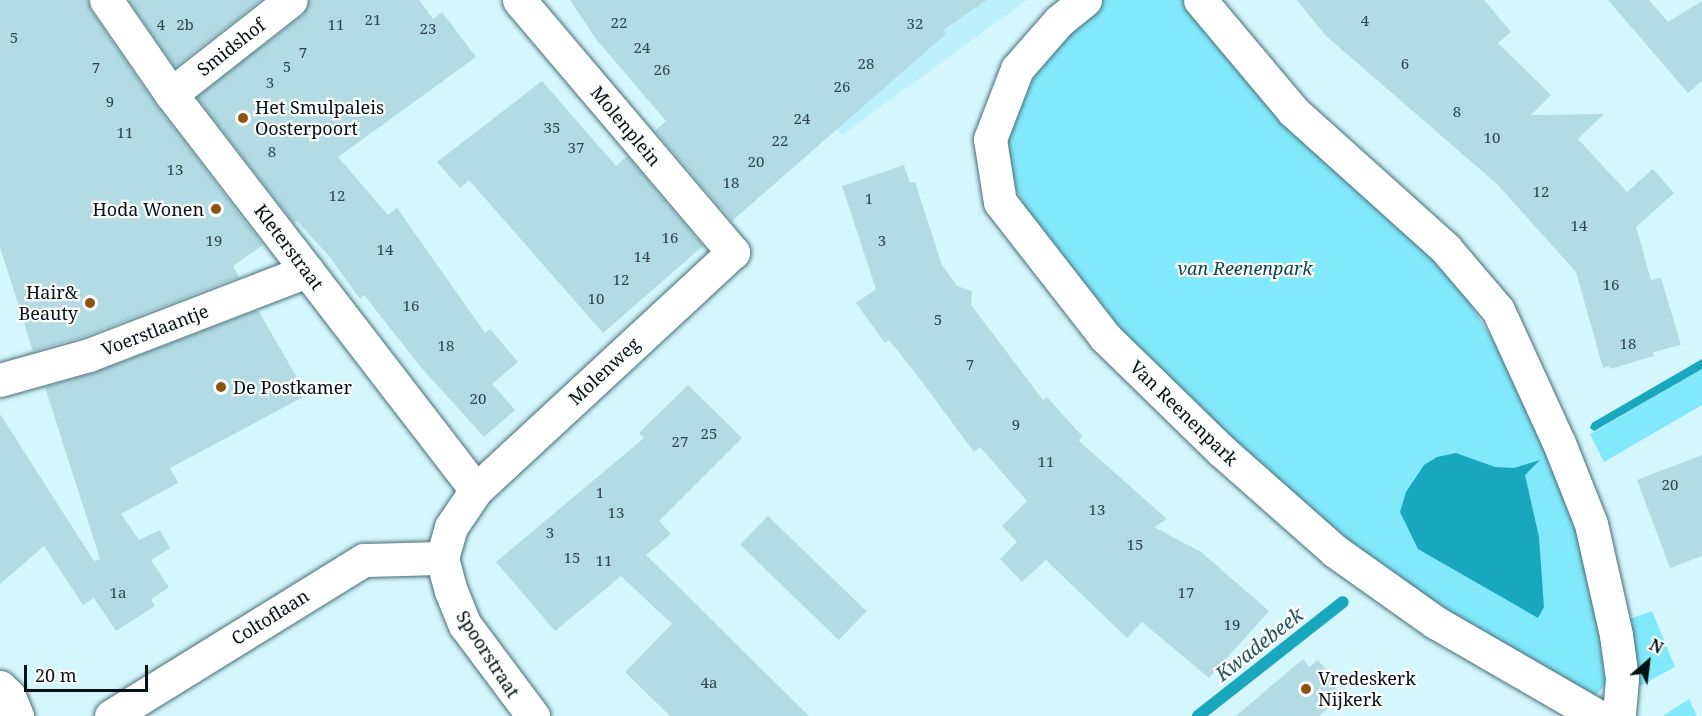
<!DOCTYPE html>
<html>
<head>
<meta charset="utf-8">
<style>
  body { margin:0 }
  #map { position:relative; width:1702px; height:716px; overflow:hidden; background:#d4f6fd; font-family:"Noto Serif",serif }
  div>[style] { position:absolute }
  .built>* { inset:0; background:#bcf0fb }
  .green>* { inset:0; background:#82e8fc }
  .water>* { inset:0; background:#18a7bd }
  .stream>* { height:12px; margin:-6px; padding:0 6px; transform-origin:6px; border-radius:6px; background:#18a7bd }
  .building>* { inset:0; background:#b2dbe4; transform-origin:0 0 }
  .roads { filter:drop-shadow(0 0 2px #466d75) drop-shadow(0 0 2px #466d75) }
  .minor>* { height:33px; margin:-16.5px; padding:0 16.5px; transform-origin:16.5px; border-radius:16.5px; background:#fff }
  .dots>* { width:16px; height:16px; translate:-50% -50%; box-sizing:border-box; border:3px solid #fcfcfc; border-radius:50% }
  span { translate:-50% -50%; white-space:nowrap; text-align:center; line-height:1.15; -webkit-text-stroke:4.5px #fcfcfc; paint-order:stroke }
  .number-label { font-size:15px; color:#2f4448 }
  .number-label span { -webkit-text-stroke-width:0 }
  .street-label { font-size:18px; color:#031114 }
  .poi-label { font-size:18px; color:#031114 }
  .left { translate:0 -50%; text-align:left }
  .right { translate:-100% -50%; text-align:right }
  .park-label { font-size:18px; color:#0e464f; font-style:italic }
  .water-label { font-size:20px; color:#235761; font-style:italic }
  .north { position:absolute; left:1618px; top:632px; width:60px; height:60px; -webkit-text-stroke:4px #fcfcfc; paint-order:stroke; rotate:28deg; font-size:16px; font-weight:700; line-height:24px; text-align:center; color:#031114 }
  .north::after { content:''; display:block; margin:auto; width:21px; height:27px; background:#031114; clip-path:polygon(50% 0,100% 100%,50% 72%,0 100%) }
  .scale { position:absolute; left:24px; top:665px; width:124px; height:27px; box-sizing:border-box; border:3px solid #031114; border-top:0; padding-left:8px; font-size:18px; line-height:21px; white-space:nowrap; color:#031114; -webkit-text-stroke:4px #fcfcfc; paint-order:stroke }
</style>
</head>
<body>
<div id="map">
  <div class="built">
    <div style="clip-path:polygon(735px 0,1027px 0,842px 135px)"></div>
  </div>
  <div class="green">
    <div style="clip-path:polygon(1084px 0,1184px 0,1455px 278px,1519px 384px,1576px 529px,1609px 679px,1596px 696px,1368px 564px,1140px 360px,1031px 219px,1004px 166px,1001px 125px,1022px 56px)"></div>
    <div style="clip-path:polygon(1702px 369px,1702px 405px,1604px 462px,1590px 434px)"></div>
    <div style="clip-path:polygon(1652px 611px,1675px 667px,1638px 687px,1624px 621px)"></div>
    <div style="clip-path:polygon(1689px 699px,1697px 716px,1663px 716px)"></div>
  </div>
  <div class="water">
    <div style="clip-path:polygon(1702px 359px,1702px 369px,1594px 431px,1590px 428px,1592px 423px)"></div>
    <div style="clip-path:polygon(1456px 453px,1495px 467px,1514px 468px,1540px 460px,1525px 475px,1539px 537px,1544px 607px,1538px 618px,1418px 549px,1400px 512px,1406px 492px,1424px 465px,1437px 457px)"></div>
  </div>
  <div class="stream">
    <div style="left:1198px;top:716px;width:184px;rotate:-38.2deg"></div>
  </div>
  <div class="building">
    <div style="clip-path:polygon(0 0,88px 0,91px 11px,156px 105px,263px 245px,233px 266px,239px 277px,83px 337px,33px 351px,0 247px)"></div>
    <div style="clip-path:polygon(129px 0,261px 0,175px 67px)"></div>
    <div style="clip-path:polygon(309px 0,419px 0,433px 19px,442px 12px,476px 57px,338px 157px,388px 215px,397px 208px,485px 333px,490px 329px,518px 362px,492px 384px,515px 410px,484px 437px,420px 366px,364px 295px,360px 299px,329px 256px,297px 221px,294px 223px,197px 97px,303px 15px)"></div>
    <div style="clip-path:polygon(570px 0,987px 0,943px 30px,946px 34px,732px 221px,655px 131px,666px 121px,596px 39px)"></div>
    <div style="clip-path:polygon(1297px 0,1484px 0,1511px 32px,1498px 43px,1551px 95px,1531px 115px,1604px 114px,1578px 139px,1627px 192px,1653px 169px,1674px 193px,1636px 227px,1651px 280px,1661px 278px,1681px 345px,1653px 352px,1654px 356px,1610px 369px,1609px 366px,1603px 368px,1576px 272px,1497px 184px,1325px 35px)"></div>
    <div style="clip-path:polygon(1608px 0,1649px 0,1668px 22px,1702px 1px,1702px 81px,1688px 93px)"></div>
    <div style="clip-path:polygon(542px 81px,616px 166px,627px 156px,703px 246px,603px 333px,469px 180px,460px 188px,437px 162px)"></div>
    <div style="clip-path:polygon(904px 165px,910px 183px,915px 182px,942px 265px,957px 286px,972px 291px,971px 305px,1043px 400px,1047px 397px,1082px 436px,1079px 441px,1167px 519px,1154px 527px,1201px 552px,1269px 611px,1209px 678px,1142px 622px,1127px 638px,1046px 560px,1022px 582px,1000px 559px,1017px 542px,1002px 526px,1027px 501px,980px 447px,974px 452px,917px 375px,889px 340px,885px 343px,856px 303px,876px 289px,842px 186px)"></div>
    <div style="clip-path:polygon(258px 310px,307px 395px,170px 468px,178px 483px,121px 514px,139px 540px,160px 530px,170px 548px,151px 560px,169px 587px,151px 599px,155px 606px,116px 631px,94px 598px,83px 605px,44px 546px,0 584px,0 414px,94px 561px,100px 559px,45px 387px,96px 372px)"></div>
    <div style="clip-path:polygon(688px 385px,742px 438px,659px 521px,671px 534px,646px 555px,809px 716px,670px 716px,625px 672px,672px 624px,621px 576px,555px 631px,496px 562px,644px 438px,639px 433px)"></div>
    <div style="clip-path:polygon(1702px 455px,1702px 556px,1670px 568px,1637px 480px)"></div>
    <div style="left:768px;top:516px;width:137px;height:40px;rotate:44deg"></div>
    <div style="clip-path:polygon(1303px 659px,1309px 667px,1318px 660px,1339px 686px,1331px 693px,1338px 700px,1319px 716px,1236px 716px)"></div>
  </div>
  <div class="roads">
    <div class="minor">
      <div style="left:106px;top:0;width:114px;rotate:55.3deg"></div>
      <div style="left:171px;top:94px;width:500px;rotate:52.4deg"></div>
      <div style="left:519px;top:0;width:331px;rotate:49.7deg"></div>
      <div style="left:733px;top:252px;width:350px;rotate:137.2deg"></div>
      <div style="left:476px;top:490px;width:45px;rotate:124deg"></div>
      <div style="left:451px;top:527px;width:32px;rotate:106deg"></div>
      <div style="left:442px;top:558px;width:34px;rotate:75deg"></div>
      <div style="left:451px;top:591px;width:37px;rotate:68deg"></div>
      <div style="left:465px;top:625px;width:114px;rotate:53.2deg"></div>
      <div style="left:1085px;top:0;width:33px;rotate:141deg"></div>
      <div style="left:1059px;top:21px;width:64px;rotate:131.2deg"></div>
      <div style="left:1017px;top:69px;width:75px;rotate:111.1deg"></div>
      <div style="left:990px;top:139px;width:64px;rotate:81deg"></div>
      <div style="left:1000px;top:202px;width:171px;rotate:52.1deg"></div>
      <div style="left:1105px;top:337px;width:163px;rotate:44.3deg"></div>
      <div style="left:1222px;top:451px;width:151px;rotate:41.5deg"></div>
      <div style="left:1335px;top:551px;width:123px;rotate:35.4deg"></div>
      <div style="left:1435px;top:622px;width:188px;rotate:30deg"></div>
      <div style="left:1200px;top:0;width:145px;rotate:50deg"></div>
      <div style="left:1293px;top:111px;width:206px;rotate:42deg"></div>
      <div style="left:1446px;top:249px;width:80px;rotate:49.6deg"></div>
      <div style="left:1498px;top:310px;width:146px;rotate:65.4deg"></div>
      <div style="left:1559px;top:443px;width:87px;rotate:68.4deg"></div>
      <div style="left:1591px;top:524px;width:114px;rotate:77.3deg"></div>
      <div style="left:1616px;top:635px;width:44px;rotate:82.2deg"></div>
      <div style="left:1622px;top:679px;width:37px;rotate:95deg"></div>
      <div style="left:171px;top:94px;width:152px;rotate:-38.1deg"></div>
      <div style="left:0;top:380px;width:92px;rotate:-15.7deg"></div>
      <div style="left:89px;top:355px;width:234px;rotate:-21.1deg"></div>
      <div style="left:0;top:687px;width:13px;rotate:45deg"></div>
      <div style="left:9px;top:696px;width:22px;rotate:68deg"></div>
      <div style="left:111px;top:716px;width:297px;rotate:-31.7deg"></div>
      <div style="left:364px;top:560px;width:78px;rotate:-1.5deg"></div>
    </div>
  </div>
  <div class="dots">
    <div style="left:243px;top:118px;background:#8e5311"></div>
    <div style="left:216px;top:209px;background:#8e5311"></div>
    <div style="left:90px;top:303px;background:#8e5311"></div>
    <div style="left:221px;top:387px;background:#8e5311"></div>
    <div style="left:1306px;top:689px;background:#8e5311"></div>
  </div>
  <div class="number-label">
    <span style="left:373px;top:20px">21</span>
    <span style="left:1365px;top:21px">4</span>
    <span style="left:619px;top:23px">22</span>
    <span style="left:915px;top:24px">32</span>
    <span style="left:161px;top:25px">4</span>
    <span style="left:185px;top:25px">2b</span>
    <span style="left:336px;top:25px">11</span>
    <span style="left:428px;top:29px">23</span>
    <span style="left:14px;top:38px">5</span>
    <span style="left:642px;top:48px">24</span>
    <span style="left:303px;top:53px">7</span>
    <span style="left:866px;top:64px">28</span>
    <span style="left:1405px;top:64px">6</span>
    <span style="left:287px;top:67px">5</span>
    <span style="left:96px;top:68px">7</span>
    <span style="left:662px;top:70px">26</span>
    <span style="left:270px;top:83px">3</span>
    <span style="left:842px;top:87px">26</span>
    <span style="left:110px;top:102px">9</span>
    <span style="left:1457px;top:112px">8</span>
    <span style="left:802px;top:119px">24</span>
    <span style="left:552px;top:128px">35</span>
    <span style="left:125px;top:133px">11</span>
    <span style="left:1492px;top:138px">10</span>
    <span style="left:780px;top:141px">22</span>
    <span style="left:576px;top:148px">37</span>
    <span style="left:272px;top:152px">8</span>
    <span style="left:756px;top:162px">20</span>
    <span style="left:175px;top:170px">13</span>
    <span style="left:731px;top:183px">18</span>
    <span style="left:1541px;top:192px">12</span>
    <span style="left:337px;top:196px">12</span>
    <span style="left:869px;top:199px">1</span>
    <span style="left:1579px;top:226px">14</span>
    <span style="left:670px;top:238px">16</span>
    <span style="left:214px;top:241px">19</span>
    <span style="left:882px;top:241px">3</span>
    <span style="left:385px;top:250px">14</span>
    <span style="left:642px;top:257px">14</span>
    <span style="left:621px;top:280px">12</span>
    <span style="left:1611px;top:285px">16</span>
    <span style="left:596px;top:299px">10</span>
    <span style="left:411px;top:306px">16</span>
    <span style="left:938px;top:320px">5</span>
    <span style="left:1628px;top:344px">18</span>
    <span style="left:446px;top:346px">18</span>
    <span style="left:970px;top:365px">7</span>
    <span style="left:478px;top:399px">20</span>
    <span style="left:1016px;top:425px">9</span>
    <span style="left:709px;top:434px">25</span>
    <span style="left:680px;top:442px">27</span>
    <span style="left:1046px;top:462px">11</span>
    <span style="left:1670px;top:485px">20</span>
    <span style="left:600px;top:493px">1</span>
    <span style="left:1097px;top:510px">13</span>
    <span style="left:616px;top:513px">13</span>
    <span style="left:550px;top:533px">3</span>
    <span style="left:1135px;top:545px">15</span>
    <span style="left:572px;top:558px">15</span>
    <span style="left:604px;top:561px">11</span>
    <span style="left:118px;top:593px">1a</span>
    <span style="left:1186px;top:593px">17</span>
    <span style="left:1232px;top:625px">19</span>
    <span style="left:709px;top:683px">4a</span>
  </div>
  <div class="street-label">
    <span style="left:231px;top:47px;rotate:-38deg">Smidshof</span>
    <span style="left:626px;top:126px;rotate:50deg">Molenplein</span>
    <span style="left:289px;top:247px;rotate:53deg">Kleterstraat</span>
    <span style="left:155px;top:330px;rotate:-21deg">Voerstlaantje</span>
    <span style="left:604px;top:371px;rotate:-43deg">Molenweg</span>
    <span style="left:1184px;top:413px;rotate:44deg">Van Reenenpark</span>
    <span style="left:270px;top:617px;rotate:-32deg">Coltoflaan</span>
    <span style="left:488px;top:654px;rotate:57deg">Spoorstraat</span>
  </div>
  <div class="poi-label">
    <span class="left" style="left:255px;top:118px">Het Smulpaleis<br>Oosterpoort</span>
    <span class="right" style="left:204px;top:209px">Hoda Wonen</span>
    <span class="right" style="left:78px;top:303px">Hair&amp;<br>Beauty</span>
    <span class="left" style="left:233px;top:387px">De Postkamer</span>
    <span class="left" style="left:1318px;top:689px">Vredeskerk<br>Nijkerk</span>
  </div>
  <div class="park-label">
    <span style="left:1245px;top:268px">van Reenenpark</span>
  </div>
  <div class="water-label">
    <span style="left:1259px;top:644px;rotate:-38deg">Kwadebeek</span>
  </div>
  <div class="north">N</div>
  <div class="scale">20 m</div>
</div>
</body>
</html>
